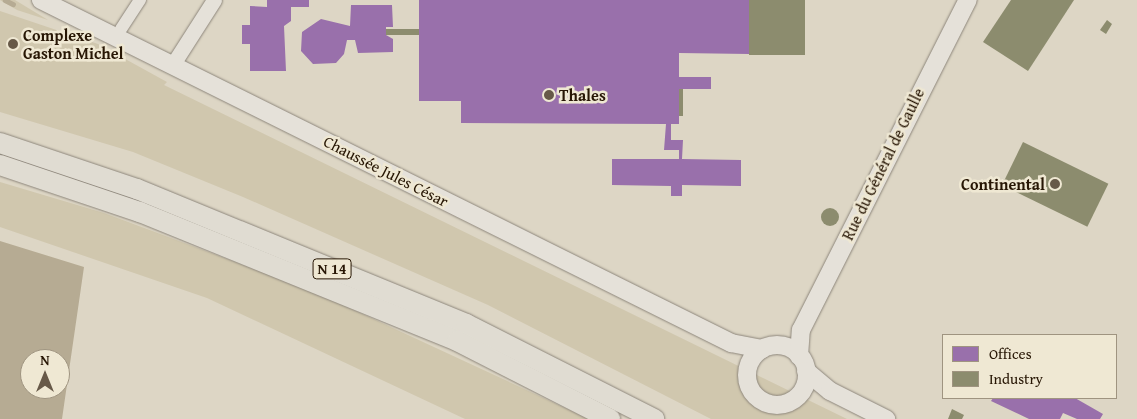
<!DOCTYPE html>
<html>
<head>
<meta charset="utf-8">
<style>
  body { margin:0 }
  #map { position:relative; width:1137px; height:419px; overflow:hidden; background:#ddd6c5; font-family:"Gentium Book Plus",serif }
  div>[style] { position:absolute }
  .green>* { inset:0; background:#d0c7ae }
  .water>* { inset:0; background:#b6ab93 }
  .offices>* { inset:0; background:#9970ab }
  .industry>* { inset:0; background:#8c8c6e; transform-origin:0 0 }
  .round { border-radius:50% }
  .stream>* { height:4.5px; margin:-2.25px; padding:0 2.25px; transform-origin:2.25px; border-radius:2.25px; background:#b6ab93 }
  .roads { filter:drop-shadow(0 0 1px #8d867b) drop-shadow(0 0 1px #8d867b) }
  .minor>* { height:12px; margin:-6px; padding:0 6px; transform-origin:6px; border-radius:6px; background:#e5e1d9 }
  .tertiary>* { height:15px; margin:-7.5px; padding:0 7.5px; transform-origin:7.5px; border-radius:7.5px; background:#e5e1d9 }
  .secondary>* { height:18px; margin:-9px; padding:0 9px; transform-origin:9px; border-radius:9px; background:#e5e1d9 }
  .secondary>.ring { margin:-9px; padding:0; box-sizing:content-box; background:none; border:18px solid #e5e1d9; border-radius:50% }
  .trunk>* { height:20px; margin:-10px; padding:0 10px; transform-origin:10px; border-radius:10px; background:#e0dcd2 }
  .dots>* { width:14px; height:14px; translate:-50% -50%; box-sizing:border-box; border:2px solid #efe8d3; border-radius:50% }
  span { translate:-50% -50%; white-space:nowrap; text-align:center; line-height:1.15; -webkit-text-stroke:5px #efe8d3; paint-order:stroke }
  .shield-label span { padding:1px 4px; background:#efe8d3; border:1px solid; border-radius:4px; -webkit-text-stroke-width:0 }
  .shield-label { font-size:15px; color:#271604; font-weight:700 }
  .poi-label { font-size:16px; color:#271604; font-weight:700 }
  .left { translate:0 -50%; text-align:left }
  .right { translate:-100% -50%; text-align:right }
  .street-label { font-size:16px; color:#271604 }
  .legend { position:absolute; left:942px; top:334px; width:175px; height:65px; box-sizing:border-box; background:#efe8d3; border:1px solid #9f9480; margin:0; padding:6px 9px; list-style:none; font-size:15px; color:#271604 }
  .legend li { display:flex; align-items:center; gap:10px; height:25px }
  .legend b { width:25px; border:1px solid #9f9480 }
  .north { position:absolute; left:20px; top:349px; width:50px; height:50px; box-sizing:border-box; background:#efe8d3; border:1px solid #9f9480; border-radius:50%; rotate:0deg; font-size:14px; font-weight:700; line-height:20px; text-align:center; color:#271604 }
  .north::after { content:''; display:block; margin:auto; width:18px; height:22px; background:#675948; clip-path:polygon(50% 0,100% 100%,50% 72%,0 100%) }
</style>
</head>
<body>
<div id="map">
  <div class="green">
    <div style="clip-path:polygon(0 0,15px 0,48px 20px,17px 10px)"></div>
    <div style="clip-path:polygon(0 11px,98px 44px,167px 82px,164px 85px,847px 419px,711px 419px,488px 305px,243px 197px,133px 152px,0 112px)"></div>
    <div style="clip-path:polygon(0 182px,104px 213px,313px 291px,589px 419px,465px 419px,207px 298px,0 227px)"></div>
  </div>
  <div class="water">
    <div style="clip-path:polygon(evenodd,0 241px,84px 267px,62px 419px,0 419px,0 241px,30px 359px,60px 359px,60px 389px,30px 389px,30px 359px)"></div>
  </div>
  <div class="offices">
    <div style="clip-path:polygon(267px 0,309px 0,309px 7px,291px 7px,291px 21px,284px 26px,286px 71px,250px 71px,250px 44px,242px 44px,242px 25px,250px 25px,250px 6px,267px 7px)"></div>
    <div style="clip-path:polygon(419px 0,749px 0,749px 54px,679px 53px,679px 77px,711px 77px,711px 89px,679px 89px,679px 124px,671px 124px,671px 140px,683px 140px,682px 159px,741px 160px,741px 186px,682px 185px,682px 196px,671px 196px,671px 186px,612px 185px,612px 159px,679px 159px,679px 150px,664px 150px,666px 124px,461px 123px,461px 101px,419px 101px)"></div>
    <div style="clip-path:polygon(351px 5px,392px 5px,393px 27px,386px 27px,386px 35px,393px 39px,393px 52px,358px 53px,355px 40px,347px 40px,344px 54px,336px 63px,313px 64px,301px 51px,302px 32px,321px 19px,350px 26px)"></div>
    <div style="clip-path:polygon(993px 398px,1075px 398px,1103px 414px,1100px 419px,1077px 419px,1063px 413px,1060px 419px,1029px 419px,991px 401px)"></div>
  </div>
  <div class="industry">
    <div style="left:749px;top:0;width:56px;height:55px"></div>
    <div style="clip-path:polygon(1011px 0,1074px 0,1028px 71px,983px 42px)"></div>
    <div style="clip-path:polygon(1107px 20px,1112px 24px,1106px 34px,1100px 30px)"></div>
    <div style="left:386px;top:29px;width:33px;height:6px"></div>
    <div style="left:679px;top:89px;width:4px;height:27px"></div>
    <div style="left:1023px;top:142px;width:95px;height:48px;rotate:26deg"></div>
    <div class="round" style="left:821px;top:208px;width:18px;height:18px"></div>
    <div style="clip-path:polygon(952px 409px,964px 415px,962px 419px,948px 419px)"></div>
  </div>
  <div class="stream">
    <div style="left:5px;top:0;width:9px;rotate:27deg"></div>
  </div>
  <div class="roads">
    <div class="minor">
      <div style="left:121px;top:29px;width:35px;rotate:-57deg"></div>
    </div>
    <div class="tertiary">
      <div style="left:173px;top:64px;width:76px;rotate:-57.4deg"></div>
    </div>
    <div class="secondary">
      <div style="left:41px;top:0;width:771px;rotate:26.43deg"></div>
      <div style="left:731px;top:343px;width:32px;rotate:11deg"></div>
      <div class="ring" style="left:747px;top:345px;width:42px;height:42px"></div>
      <div style="left:799px;top:356px;width:26px;rotate:-86deg"></div>
      <div style="left:801px;top:330px;width:370px;rotate:-63.2deg"></div>
      <div style="left:806px;top:371px;width:31px;rotate:40deg"></div>
      <div style="left:830px;top:391px;width:63px;rotate:26.6deg"></div>
    </div>
    <div class="trunk">
      <div style="left:0;top:143px;width:145px;rotate:18.6deg"></div>
      <div style="left:137px;top:189px;width:356px;rotate:22.3deg"></div>
      <div style="left:466px;top:324px;width:211px;rotate:26.8deg"></div>
      <div style="left:0;top:165px;width:148px;rotate:18.6deg"></div>
      <div style="left:140px;top:212px;width:342px;rotate:22.1deg"></div>
      <div style="left:457px;top:341px;width:172px;rotate:27deg"></div>
    </div>
  </div>
  <div class="dots">
    <div style="left:13px;top:44px;background:#675948"></div>
    <div style="left:549px;top:95px;background:#675948"></div>
    <div style="left:1055px;top:184px;background:#675948"></div>
  </div>
  <div class="shield-label">
    <span style="left:332px;top:269px">N 14</span>
  </div>
  <div class="poi-label">
    <span class="left" style="left:23px;top:44px">Complexe<br>Gaston Michel</span>
    <span class="left" style="left:559px;top:95px">Thales</span>
    <span class="right" style="left:1045px;top:184px">Continental</span>
  </div>
  <div class="street-label">
    <span style="left:883px;top:164px;rotate:-64deg">Rue du Général de Gaulle</span>
    <span style="left:386px;top:171px;rotate:27deg">Chaussée Jules César</span>
  </div>
  <ul class="legend">
  <li><b style="height:14px;background:#9970ab"></b>Offices</li>
  <li><b style="height:14px;background:#8c8c6e"></b>Industry</li>
  </ul>
  <div class="north">N</div>
</div>
</body>
</html>
